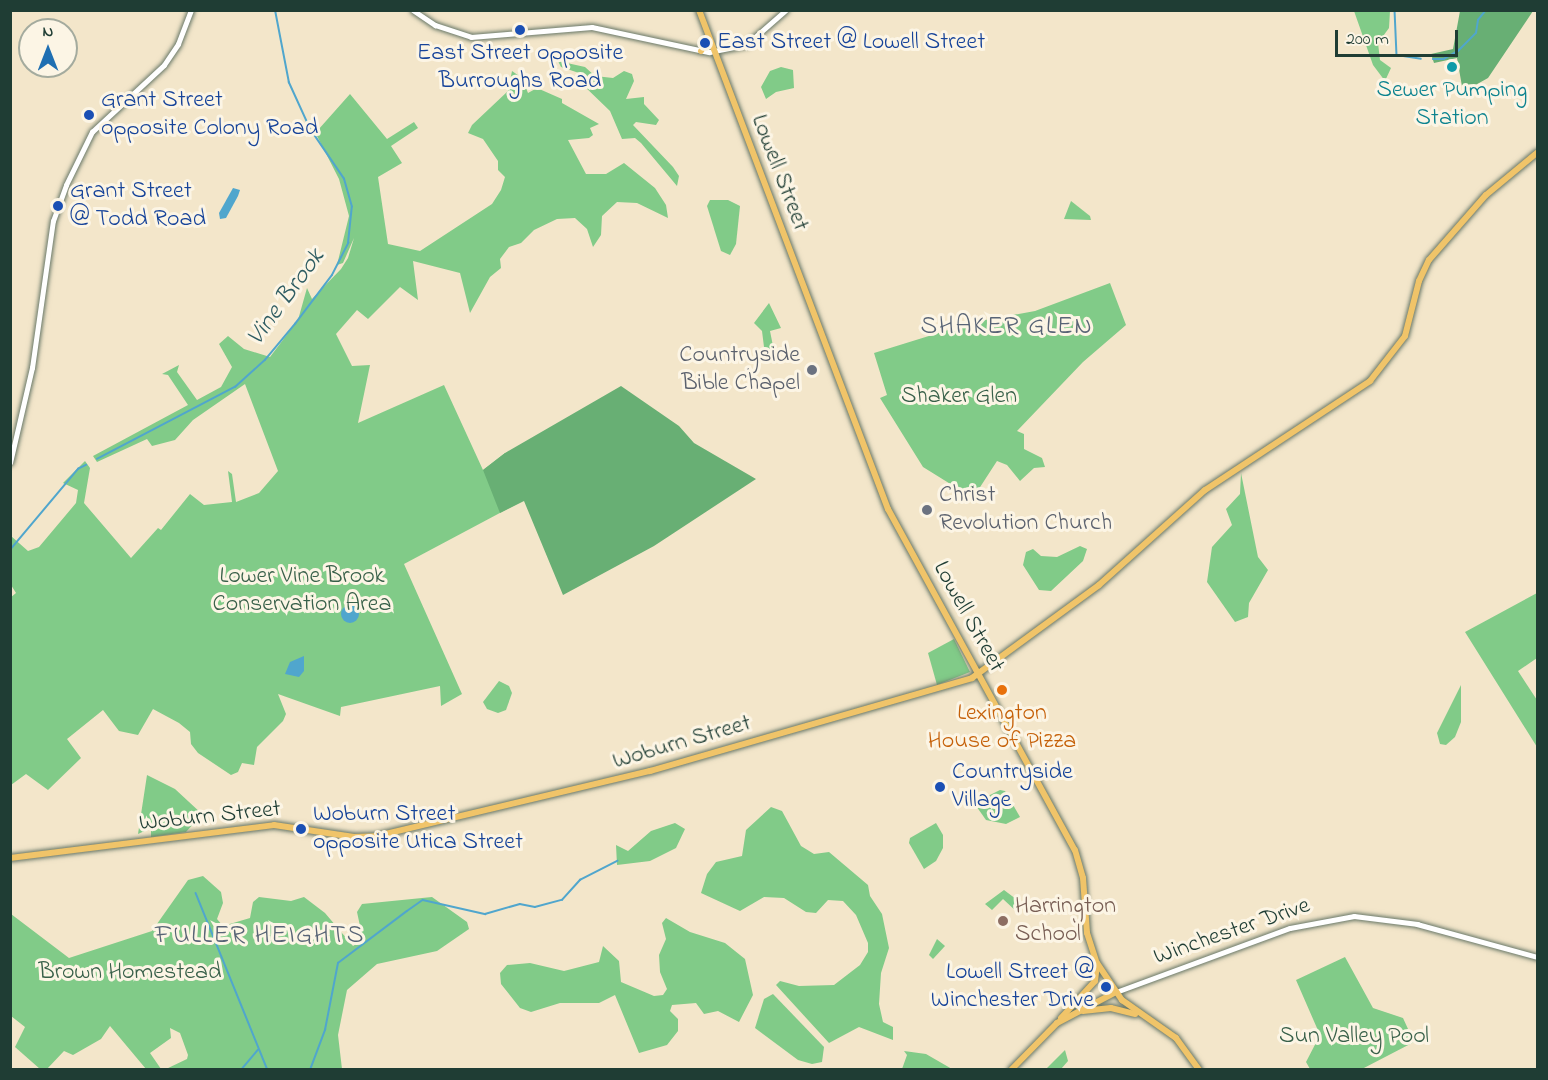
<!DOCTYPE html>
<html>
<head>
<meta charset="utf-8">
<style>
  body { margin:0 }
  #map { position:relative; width:1548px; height:1080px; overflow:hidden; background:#f3e6ca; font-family:"Indie Flower",sans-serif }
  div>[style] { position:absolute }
  .green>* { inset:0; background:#81cb88 }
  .forest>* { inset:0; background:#68af74 }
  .water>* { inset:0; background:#50a6cd }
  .round { border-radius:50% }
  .stream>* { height:1.5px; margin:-0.75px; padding:0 0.75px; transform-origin:0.75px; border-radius:0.75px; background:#50a6cd }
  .roads { filter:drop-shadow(0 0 2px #697868) drop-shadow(0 0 2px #697868) }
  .minor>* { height:4.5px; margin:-2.25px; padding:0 2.25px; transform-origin:2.25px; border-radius:2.25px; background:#fff }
  .major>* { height:6px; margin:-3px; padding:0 3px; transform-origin:3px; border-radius:3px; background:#f0c469 }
  .dots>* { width:16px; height:16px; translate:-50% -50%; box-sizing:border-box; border:3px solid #fcf5e5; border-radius:50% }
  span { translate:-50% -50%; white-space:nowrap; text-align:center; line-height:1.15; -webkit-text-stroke:6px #fcf5e5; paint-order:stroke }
  .transit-label { font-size:24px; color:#164399 }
  .left { translate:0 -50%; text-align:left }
  .right { translate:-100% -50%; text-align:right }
  .culture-label { font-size:24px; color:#0d838f }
  .street-label { font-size:24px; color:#1f3d34 }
  .worship-label { font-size:24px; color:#5b616d }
  .park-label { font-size:24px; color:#386049 }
  .food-label { font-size:24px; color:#c56008 }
  .education-label { font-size:24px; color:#785e54 }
  .water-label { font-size:26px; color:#2e5c62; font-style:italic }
  .neighbourhood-label { font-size:26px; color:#586476; letter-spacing:1.5px }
  .frame { position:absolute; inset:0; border:12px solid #1f3d34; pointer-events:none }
  .north { position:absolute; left:18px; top:18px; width:60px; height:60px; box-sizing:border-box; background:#fcf5e5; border:2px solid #a4ab9e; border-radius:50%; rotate:0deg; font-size:16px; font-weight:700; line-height:24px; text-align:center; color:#1f3d34 }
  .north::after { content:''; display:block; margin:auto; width:21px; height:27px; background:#1f6fb2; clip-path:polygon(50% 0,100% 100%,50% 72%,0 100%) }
  .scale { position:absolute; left:1335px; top:30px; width:123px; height:27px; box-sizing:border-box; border:3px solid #1f3d34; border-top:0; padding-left:8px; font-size:18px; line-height:21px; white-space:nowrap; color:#1f3d34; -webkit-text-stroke:4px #fcf5e5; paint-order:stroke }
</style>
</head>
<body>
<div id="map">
  <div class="green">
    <div style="clip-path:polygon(1354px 11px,1390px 11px,1389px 28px,1378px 43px,1380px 60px,1391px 68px,1385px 81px,1373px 65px)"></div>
    <div style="clip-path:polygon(558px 61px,585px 67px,595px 76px,613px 78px,624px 71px,632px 74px,634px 81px,626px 99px,644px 97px,644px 104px,659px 120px,656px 125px,636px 122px,633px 125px,673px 167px,679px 176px,677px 186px,641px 143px,635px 138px,622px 139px,610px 111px,582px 84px,585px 75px,561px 67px)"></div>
    <div style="clip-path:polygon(781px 67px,793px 70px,794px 88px,776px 92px,766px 99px,761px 87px,770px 71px)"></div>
    <div style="clip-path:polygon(512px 71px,522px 78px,528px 93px,537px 88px,562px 99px,562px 103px,599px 124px,590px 128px,593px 135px,589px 138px,568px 140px,586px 174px,606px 174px,624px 163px,655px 188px,666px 205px,668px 218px,637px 203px,617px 202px,602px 216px,601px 235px,593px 247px,587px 229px,575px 218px,557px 219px,534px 230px,521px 243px,509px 247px,500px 259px,501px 268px,490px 277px,470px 313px,460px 273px,413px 261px,418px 300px,400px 287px,368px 319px,357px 310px,336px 334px,352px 366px,370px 365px,358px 423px,444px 385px,483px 470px,505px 453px,528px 498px,404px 564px,462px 694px,441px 706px,440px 686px,341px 707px,340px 716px,278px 694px,286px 714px,283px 721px,257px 747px,254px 765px,242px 763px,238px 772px,231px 775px,198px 753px,191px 744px,190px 732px,179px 723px,153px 709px,138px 735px,119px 731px,103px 710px,67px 739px,81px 758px,48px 790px,26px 774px,11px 785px,10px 598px,16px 593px,11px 585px,11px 536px,28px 551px,39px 547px,76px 503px,78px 490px,63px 483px,85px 461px,90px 468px,84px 503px,131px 558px,158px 528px,161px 530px,190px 494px,204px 505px,232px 502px,228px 471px,232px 474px,236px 502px,259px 493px,278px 471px,245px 384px,193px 420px,175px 440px,152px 446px,147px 439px,97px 462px,93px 456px,188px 405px,168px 375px,162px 374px,179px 365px,177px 372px,197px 400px,221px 387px,232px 367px,219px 344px,228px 336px,244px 349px,270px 357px,298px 320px,307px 288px,312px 299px,341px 269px,348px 258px,354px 238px,343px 263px,337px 265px,349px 216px,339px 179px,316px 134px,320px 135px,318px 130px,350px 94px,387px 139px,414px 122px,418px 128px,391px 146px,402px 163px,378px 177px,388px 244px,420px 251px,492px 204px,501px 190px,505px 177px,498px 170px,498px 161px,483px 139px,468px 133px,472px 125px,508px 91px)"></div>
    <div style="clip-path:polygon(710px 200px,728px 200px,740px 206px,736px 244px,730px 255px,721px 251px,707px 206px)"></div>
    <div style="clip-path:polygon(1071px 201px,1090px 216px,1091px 220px,1064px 219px)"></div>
    <div style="clip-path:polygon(1110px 283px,1126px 325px,1083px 362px,1017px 431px,1024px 434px,1024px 449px,1042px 458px,1045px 467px,1034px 468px,1020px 481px,1007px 465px,997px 461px,973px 498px,923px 467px,880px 398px,887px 395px,874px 353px,974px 322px,1035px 311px)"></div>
    <div style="clip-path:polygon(769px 303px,781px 328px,770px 331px,773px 346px,769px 350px,764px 347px,762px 331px,754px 323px)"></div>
    <div style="clip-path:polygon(1241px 473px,1258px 557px,1268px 570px,1249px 603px,1248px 617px,1235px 622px,1207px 582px,1212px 547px,1232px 525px,1226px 509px,1240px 494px)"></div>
    <div style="clip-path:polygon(1080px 546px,1087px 549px,1083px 561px,1051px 591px,1039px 590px,1023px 565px,1026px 552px,1033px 549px,1041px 556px,1057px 557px)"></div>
    <div style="clip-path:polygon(1537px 593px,1537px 658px,1518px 671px,1537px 700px,1537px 747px,1465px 632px)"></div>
    <div style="clip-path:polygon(954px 639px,970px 672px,937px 685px,928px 653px)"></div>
    <div style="clip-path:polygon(499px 681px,509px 686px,512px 693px,506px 710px,498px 713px,487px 709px,483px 702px)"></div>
    <div style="clip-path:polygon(1461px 685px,1461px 722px,1455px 737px,1446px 745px,1440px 744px,1437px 733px)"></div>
    <div style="clip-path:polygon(147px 775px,175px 789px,202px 814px,186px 832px,151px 837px,151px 828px,138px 834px)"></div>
    <div style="clip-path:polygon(1000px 790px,1005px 791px,1020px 817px,1006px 824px,986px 820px,974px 803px)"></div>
    <div style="clip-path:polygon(771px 807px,782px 811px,801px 846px,814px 854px,829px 852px,868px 885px,870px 896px,882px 914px,889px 948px,881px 973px,879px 1004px,883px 1022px,893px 1027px,893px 1040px,859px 1027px,829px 1043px,776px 985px,780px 981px,799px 986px,834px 985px,860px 965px,868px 952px,868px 943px,856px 915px,843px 901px,828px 900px,816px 913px,806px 912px,784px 898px,764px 897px,740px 911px,701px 893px,707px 874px,716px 862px,742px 856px,746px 830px)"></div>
    <div style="clip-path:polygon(675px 823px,685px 829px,676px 848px,650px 861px,617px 865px,616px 845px,628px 851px,651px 831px)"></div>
    <div style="clip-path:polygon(936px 823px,943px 835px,943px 848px,936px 861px,924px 869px,909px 843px,910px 838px)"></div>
    <div style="clip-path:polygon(203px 876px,221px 892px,223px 903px,217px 919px,223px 926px,250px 918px,253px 902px,259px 897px,291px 901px,304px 897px,325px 913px,353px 946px,363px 940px,357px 912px,362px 904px,432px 897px,467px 922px,469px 929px,437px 951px,377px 964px,347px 990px,338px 1035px,342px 1069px,166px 1069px,187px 1059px,188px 1055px,180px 1033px,170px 1028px,171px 1038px,150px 1053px,161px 1069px,146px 1069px,110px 1026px,101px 1039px,73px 1055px,64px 1051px,47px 1069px,40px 1069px,15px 1047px,25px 1027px,11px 1016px,11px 914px,69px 958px,152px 931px,188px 880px)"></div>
    <div style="clip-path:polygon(1004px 890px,1024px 905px,1017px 912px,1003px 899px,992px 910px,985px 904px)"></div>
    <div style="clip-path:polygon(666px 918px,690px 932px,725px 943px,745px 959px,753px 995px,739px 1022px,718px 1011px,704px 1014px,696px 1003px,672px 1005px,670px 1011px,678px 1019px,678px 1031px,667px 1045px,639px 1053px,615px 995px,599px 1003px,560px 1003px,531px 1012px,520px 1008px,501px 984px,500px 973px,507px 965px,530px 963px,564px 971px,599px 962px,603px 946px,619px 961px,621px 982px,654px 996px,663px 995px,667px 989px,660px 972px,659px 955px,666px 939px,662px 923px)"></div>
    <div style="clip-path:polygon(937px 939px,945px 946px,933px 959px,929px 955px)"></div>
    <div style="clip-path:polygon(1345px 957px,1373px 1008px,1403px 1018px,1414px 1042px,1362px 1069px,1310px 1069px,1306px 1062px,1320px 1035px,1296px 980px)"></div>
    <div style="clip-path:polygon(773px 994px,824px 1047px,822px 1062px,812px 1064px,798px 1060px,755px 1028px,764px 999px)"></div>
    <div style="clip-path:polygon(1065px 1050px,1068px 1061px,1061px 1069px,1046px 1069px)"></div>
    <div style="clip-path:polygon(904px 1051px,926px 1054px,952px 1069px,902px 1069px,907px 1055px)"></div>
  </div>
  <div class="forest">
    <div style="clip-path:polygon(1460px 11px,1533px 11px,1488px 78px,1463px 92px,1457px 58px,1434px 63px,1431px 54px,1453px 49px)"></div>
    <div style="clip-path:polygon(621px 386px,679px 426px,694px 443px,756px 479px,654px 546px,563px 595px,524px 501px,500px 513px,483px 470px,505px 453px)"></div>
  </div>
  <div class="water">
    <div style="clip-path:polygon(233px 188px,240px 190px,238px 196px,226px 218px,220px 219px,219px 213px)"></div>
    <div class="round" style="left:341px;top:605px;width:18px;height:18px"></div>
    <div style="clip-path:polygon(304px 656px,304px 671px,299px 677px,285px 674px,290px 662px)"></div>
  </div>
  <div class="stream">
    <div style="left:1395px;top:10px;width:45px;rotate:87.5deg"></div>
    <div style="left:1397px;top:55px;width:24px;rotate:9deg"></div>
    <div style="left:1433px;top:59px;width:11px"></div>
    <div style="left:1444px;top:59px;width:16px;rotate:-30deg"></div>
    <div style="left:1458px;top:51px;width:25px;rotate:-45deg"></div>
    <div style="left:1476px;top:33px;width:13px;rotate:-81deg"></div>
    <div style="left:1478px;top:20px;width:13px;rotate:-51deg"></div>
    <div style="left:97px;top:459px;width:156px;rotate:-27.6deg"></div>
    <div style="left:235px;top:387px;width:40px;rotate:-42deg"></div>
    <div style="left:265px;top:360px;width:47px;rotate:-50.2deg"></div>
    <div style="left:295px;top:324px;width:61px;rotate:-52.9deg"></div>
    <div style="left:332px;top:275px;width:36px;rotate:-63deg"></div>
    <div style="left:348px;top:243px;width:36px;rotate:-84deg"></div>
    <div style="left:352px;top:207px;width:29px;rotate:-106deg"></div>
    <div style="left:344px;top:179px;width:60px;rotate:-124.2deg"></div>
    <div style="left:310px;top:129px;width:51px;rotate:-114.5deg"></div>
    <div style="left:289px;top:83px;width:74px;rotate:-100.9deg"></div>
    <div style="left:10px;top:550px;width:106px;rotate:-50deg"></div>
    <div style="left:78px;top:469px;width:9px;rotate:-27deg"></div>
    <div style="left:196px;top:893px;width:191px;rotate:67.9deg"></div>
    <div style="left:241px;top:1070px;width:26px;rotate:-50deg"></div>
    <div style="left:310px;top:1070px;width:43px;rotate:-69.4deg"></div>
    <div style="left:325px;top:1030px;width:68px;rotate:-79deg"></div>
    <div style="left:338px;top:963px;width:86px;rotate:-37deg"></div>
    <div style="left:407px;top:911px;width:19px;rotate:-35deg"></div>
    <div style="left:423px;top:900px;width:64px;rotate:12.7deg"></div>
    <div style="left:485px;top:914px;width:36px;rotate:-16deg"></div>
    <div style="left:520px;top:904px;width:15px;rotate:11deg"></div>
    <div style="left:535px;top:907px;width:28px;rotate:-15deg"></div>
    <div style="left:562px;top:900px;width:27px;rotate:-48deg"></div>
    <div style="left:580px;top:880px;width:42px;rotate:-27.2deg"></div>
  </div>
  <div class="roads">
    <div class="minor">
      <div style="left:413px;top:10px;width:27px;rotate:34deg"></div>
      <div style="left:435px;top:25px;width:38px;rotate:18deg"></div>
      <div style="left:471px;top:37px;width:121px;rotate:-4.7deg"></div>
      <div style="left:592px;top:27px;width:120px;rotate:12.1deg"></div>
      <div style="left:709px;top:52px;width:38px;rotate:-11deg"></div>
      <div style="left:746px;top:45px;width:53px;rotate:-41.2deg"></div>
      <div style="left:10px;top:463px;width:98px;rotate:-77deg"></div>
      <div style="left:32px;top:368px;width:148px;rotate:-81.9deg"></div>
      <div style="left:53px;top:221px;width:38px;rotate:-70deg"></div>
      <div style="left:66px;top:185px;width:59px;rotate:-63.9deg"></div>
      <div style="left:92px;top:132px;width:98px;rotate:-42.9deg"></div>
      <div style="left:164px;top:65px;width:25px;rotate:-56deg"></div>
      <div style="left:178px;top:44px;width:36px;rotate:-69deg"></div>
      <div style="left:1116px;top:992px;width:185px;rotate:-20.2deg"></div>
      <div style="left:1290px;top:928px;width:65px;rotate:-10.6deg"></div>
      <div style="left:1354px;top:916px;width:64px;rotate:7.2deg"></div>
      <div style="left:1417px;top:924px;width:125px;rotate:15.3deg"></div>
    </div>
    <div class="major">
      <div style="left:699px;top:10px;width:534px;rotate:69.26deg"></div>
      <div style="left:888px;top:509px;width:389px;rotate:61.3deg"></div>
      <div style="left:1075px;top:850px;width:29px;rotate:74deg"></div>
      <div style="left:1083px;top:878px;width:55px;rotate:85.8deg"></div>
      <div style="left:1087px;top:933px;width:32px;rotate:72deg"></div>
      <div style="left:1097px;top:963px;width:45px;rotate:56deg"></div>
      <div style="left:1122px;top:1000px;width:66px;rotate:35.1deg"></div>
      <div style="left:1176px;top:1038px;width:39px;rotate:54deg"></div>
      <div style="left:701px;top:51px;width:15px;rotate:-58deg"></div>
      <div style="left:10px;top:858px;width:266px;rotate:-7.1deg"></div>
      <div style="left:274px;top:825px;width:81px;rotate:8.5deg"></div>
      <div style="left:354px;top:837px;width:23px;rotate:-2deg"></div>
      <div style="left:377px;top:836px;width:281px;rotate:-13.4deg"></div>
      <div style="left:650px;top:771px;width:335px;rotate:-16.1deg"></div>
      <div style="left:972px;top:678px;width:157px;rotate:-36.2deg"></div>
      <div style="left:1099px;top:585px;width:142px;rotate:-41.9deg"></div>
      <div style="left:1205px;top:490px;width:198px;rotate:-33.4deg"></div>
      <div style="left:1370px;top:381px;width:57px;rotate:-52.1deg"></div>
      <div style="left:1405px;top:336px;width:57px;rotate:-75.7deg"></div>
      <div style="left:1419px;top:281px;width:23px;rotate:-65deg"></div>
      <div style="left:1429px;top:260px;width:86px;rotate:-48.8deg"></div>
      <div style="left:1486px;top:195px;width:67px;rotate:-39.6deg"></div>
      <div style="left:1083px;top:1011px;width:28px;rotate:-6deg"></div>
      <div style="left:1111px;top:1008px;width:25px;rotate:14deg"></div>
      <div style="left:1061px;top:1018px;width:50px;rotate:-47.4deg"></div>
      <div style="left:1095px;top:981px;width:17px;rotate:-83deg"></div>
      <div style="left:1011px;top:1070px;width:66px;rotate:-45.6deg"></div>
      <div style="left:1057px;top:1023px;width:67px;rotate:-27.7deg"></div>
    </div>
  </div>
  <div class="dots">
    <div style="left:520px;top:30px;background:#1a4fb4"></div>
    <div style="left:705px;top:43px;background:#1a4fb4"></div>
    <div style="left:1452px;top:67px;background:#0f9aa8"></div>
    <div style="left:89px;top:115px;background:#1a4fb4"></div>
    <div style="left:58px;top:206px;background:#1a4fb4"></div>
    <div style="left:812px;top:370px;background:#6b7280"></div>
    <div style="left:927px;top:510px;background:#6b7280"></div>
    <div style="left:1002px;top:690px;background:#e8710a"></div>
    <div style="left:940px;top:787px;background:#1a4fb4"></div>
    <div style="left:301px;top:829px;background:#1a4fb4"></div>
    <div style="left:1003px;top:921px;background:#8d6e63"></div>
    <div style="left:1106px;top:987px;background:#1a4fb4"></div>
  </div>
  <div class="transit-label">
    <span class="left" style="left:717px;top:43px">East Street @ Lowell Street</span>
    <span style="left:520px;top:68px">East Street opposite<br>Burroughs Road</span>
    <span class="left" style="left:101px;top:115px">Grant Street<br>opposite Colony Road</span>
    <span class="left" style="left:70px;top:206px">Grant Street<br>@ Todd Road</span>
    <span class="left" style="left:952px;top:787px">Countryside<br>Village</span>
    <span class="left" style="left:313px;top:829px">Woburn Street<br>opposite Utica Street</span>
    <span class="right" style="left:1094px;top:987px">Lowell Street @<br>Winchester Drive</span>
  </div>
  <div class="culture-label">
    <span style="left:1452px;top:105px">Sewer Pumping<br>Station</span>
  </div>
  <div class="street-label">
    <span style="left:779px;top:173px;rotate:69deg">Lowell Street</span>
    <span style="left:968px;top:617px;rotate:61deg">Lowell Street</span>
    <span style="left:682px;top:743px;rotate:-16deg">Woburn Street</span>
    <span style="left:210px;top:817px;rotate:-6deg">Woburn Street</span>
    <span style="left:1232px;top:932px;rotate:-19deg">Winchester Drive</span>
  </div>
  <div class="worship-label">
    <span class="right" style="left:800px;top:370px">Countryside<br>Bible Chapel</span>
    <span class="left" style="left:939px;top:510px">Christ<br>Revolution Church</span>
  </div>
  <div class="park-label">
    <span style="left:959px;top:397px">Shaker Glen</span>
    <span style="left:302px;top:591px">Lower Vine Brook<br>Conservation Area</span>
    <span style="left:130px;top:973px">Brown Homestead</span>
    <span style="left:1354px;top:1037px">Sun Valley Pool</span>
  </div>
  <div class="food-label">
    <span style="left:1002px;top:728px">Lexington<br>House of Pizza</span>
  </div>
  <div class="education-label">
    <span class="left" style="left:1015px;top:921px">Harrington<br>School</span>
  </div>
  <div class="water-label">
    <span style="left:287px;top:298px;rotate:-54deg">Vine Brook</span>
  </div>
  <div class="neighbourhood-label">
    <span style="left:1007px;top:328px">SHAKER GLEN</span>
    <span style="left:260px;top:937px">FULLER HEIGHTS</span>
  </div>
  <div class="frame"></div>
  <div class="north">N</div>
  <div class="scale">200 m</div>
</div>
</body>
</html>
